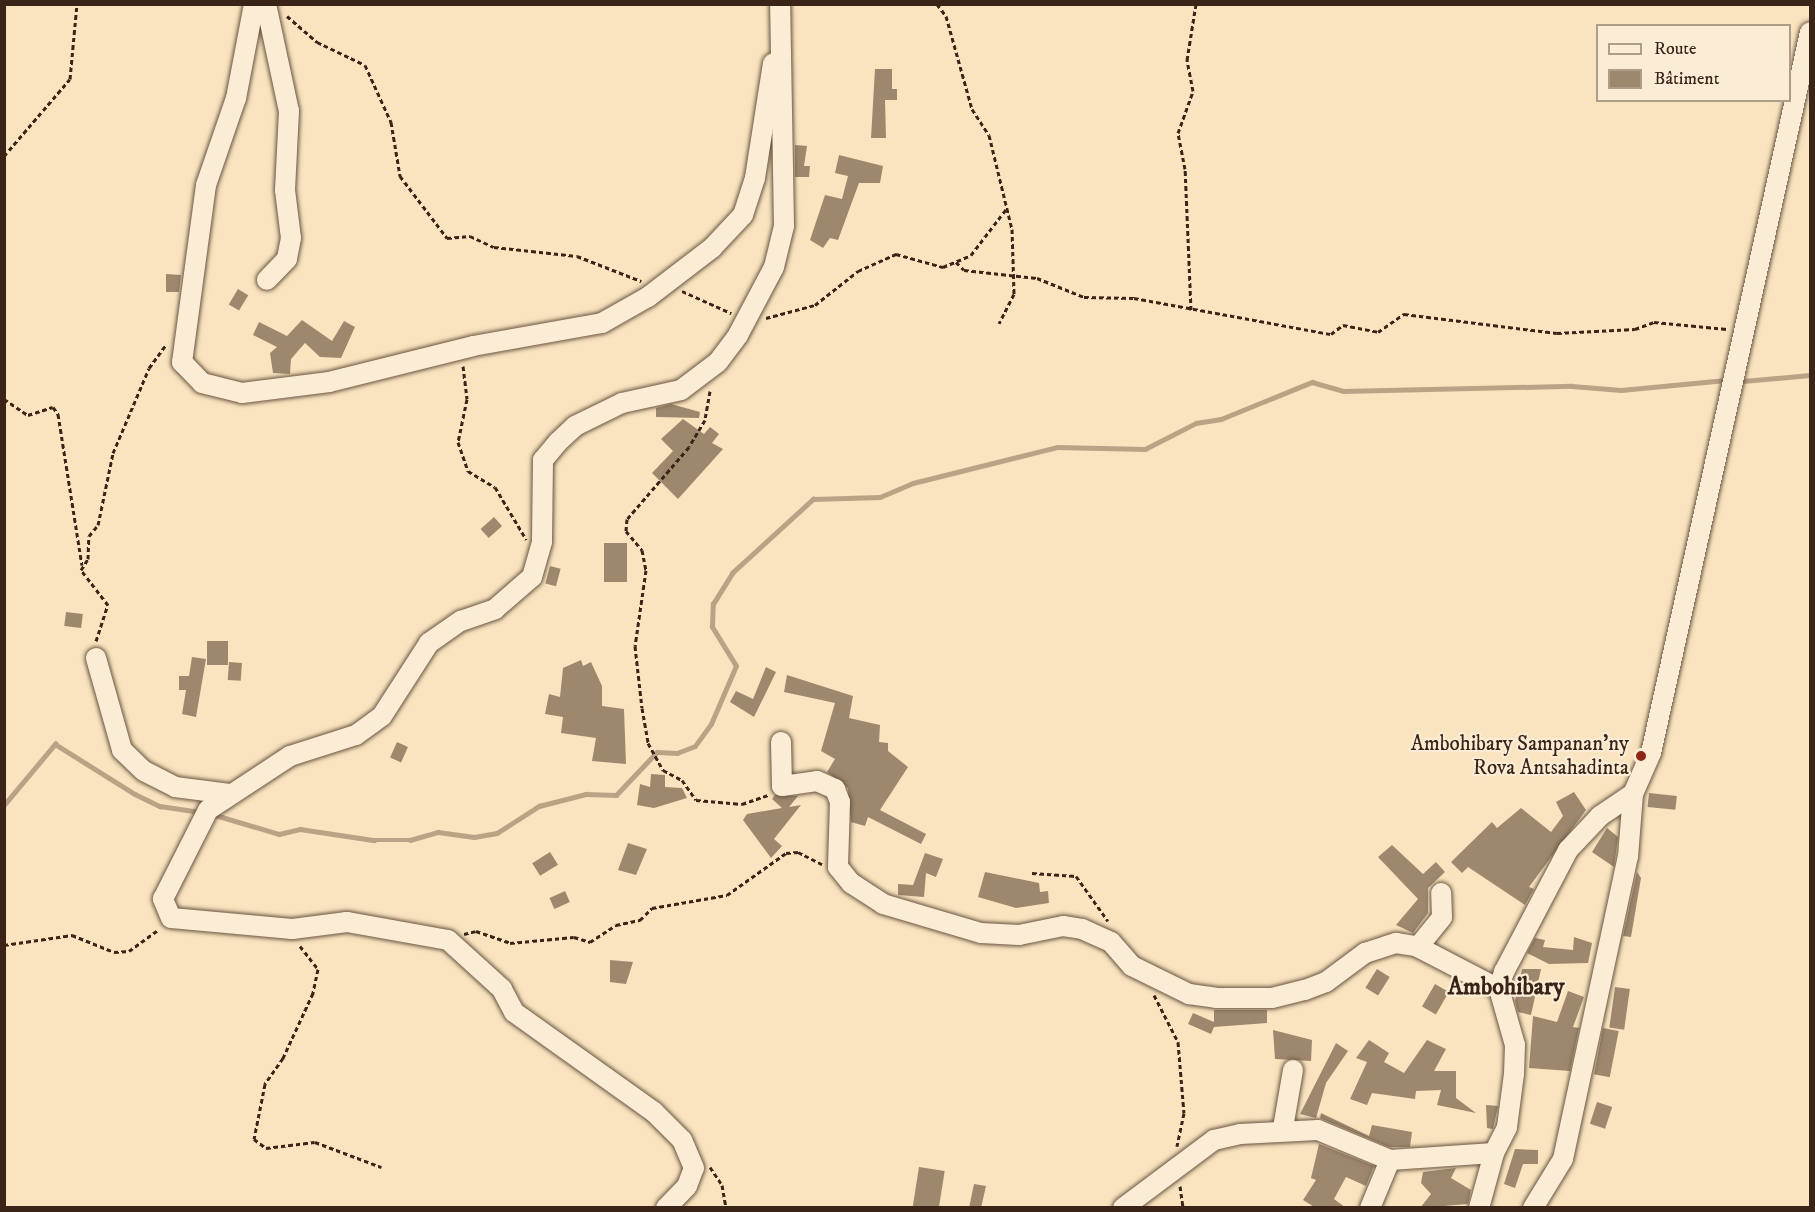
<!DOCTYPE html>
<html>
<head>
<meta charset="utf-8">
<style>
  body { margin:0 }
  #map { position:relative; width:1815px; height:1212px; overflow:hidden; background:#f9e4bf; font-family:"IM FELL DW Pica",serif }
  div>[style] { position:absolute }
  .stream>* { height:4.5px; margin:-2.25px; padding:0 2.25px; transform-origin:2.25px; border-radius:2.25px; background:#b8a386 }
  .building>* { inset:0; background:#9d886e; transform-origin:0 0 }
  .path>* { height:3px; margin-top:-1.5px; transform-origin:0; background:repeating-linear-gradient(90deg,#392417 0 4.5px,transparent 0 7.5px) }
  .roads { filter:drop-shadow(0 0 2px #695441) drop-shadow(0 0 2px #695441) }
  .minor>* { height:20px; margin:-10px; padding:0 10px; transform-origin:10px; border-radius:10px; background:#fbedd5 }
  .dots>* { width:16px; height:16px; translate:-50% -50%; box-sizing:border-box; border:3px solid #fbedd5; border-radius:50% }
  span { translate:-50% -50%; white-space:nowrap; text-align:center; line-height:1.15; -webkit-text-stroke:4.5px #fbedd5; paint-order:stroke }
  .poi-label { font-size:21px; color:#392417 }
  .right { translate:-100% -50%; text-align:right }
  .quarter-label { font-size:24px; color:#392417; font-weight:700 }
  .frame { position:absolute; inset:0; border:6px solid #392417; pointer-events:none }
  .legend { position:absolute; left:1596px; top:24px; width:195px; height:78px; box-sizing:border-box; background:#fbedd5; border:2px solid #ad9d89; margin:0; padding:8px 10px; list-style:none; font-size:18px; color:#392417 }
  .legend li { display:flex; align-items:center; gap:12px; height:30px }
  .legend b { width:30px; border:2px solid #ad9d89 }
</style>
</head>
<body>
<div id="map">
  <div class="stream">
    <div style="left:1743px;top:381px;width:67px;rotate:-5.1deg"></div>
    <div style="left:4px;top:805px;width:80px;rotate:-50.1deg"></div>
    <div style="left:55px;top:744px;width:94px;rotate:32deg"></div>
    <div style="left:135px;top:794px;width:28px;rotate:26deg"></div>
    <div style="left:160px;top:806px;width:40px;rotate:8.5deg"></div>
    <div style="left:212px;top:814px;width:70px;rotate:16.6deg"></div>
    <div style="left:279px;top:834px;width:22px;rotate:-13deg"></div>
    <div style="left:300px;top:829px;width:75px;rotate:8.5deg"></div>
    <div style="left:374px;top:840px;width:36px"></div>
    <div style="left:410px;top:840px;width:29px;rotate:-16deg"></div>
    <div style="left:438px;top:832px;width:36px;rotate:8deg"></div>
    <div style="left:474px;top:837px;width:23px;rotate:-10deg"></div>
    <div style="left:497px;top:833px;width:50px;rotate:-32.7deg"></div>
    <div style="left:539px;top:806px;width:49px;rotate:-14.3deg"></div>
    <div style="left:586px;top:794px;width:30px;rotate:2deg"></div>
    <div style="left:616px;top:795px;width:59px;rotate:-46.4deg"></div>
    <div style="left:657px;top:752px;width:20px;rotate:3deg"></div>
    <div style="left:677px;top:753px;width:19px;rotate:-21deg"></div>
    <div style="left:695px;top:746px;width:27px;rotate:-54deg"></div>
    <div style="left:711px;top:724px;width:63px;rotate:-66.7deg"></div>
    <div style="left:736px;top:666px;width:46px;rotate:-121.6deg"></div>
    <div style="left:712px;top:627px;width:23px;rotate:-88deg"></div>
    <div style="left:713px;top:604px;width:36px;rotate:-58deg"></div>
    <div style="left:732px;top:573px;width:110px;rotate:-42.4deg"></div>
    <div style="left:813px;top:499px;width:67px;rotate:-1.7deg"></div>
    <div style="left:880px;top:497px;width:36px;rotate:-23deg"></div>
    <div style="left:913px;top:483px;width:148px;rotate:-14deg"></div>
    <div style="left:1057px;top:447px;width:88px;rotate:1.3deg"></div>
    <div style="left:1145px;top:449px;width:57px;rotate:-27deg"></div>
    <div style="left:1196px;top:423px;width:25px;rotate:-9deg"></div>
    <div style="left:1221px;top:419px;width:98px;rotate:-22.1deg"></div>
    <div style="left:1312px;top:382px;width:32px;rotate:16deg"></div>
    <div style="left:1343px;top:391px;width:229px;rotate:-1.3deg"></div>
    <div style="left:1572px;top:386px;width:49px;rotate:4.7deg"></div>
    <div style="left:1621px;top:390px;width:105px;rotate:-5.4deg"></div>
  </div>
  <div class="building">
    <div style="clip-path:polygon(875px 69px,892px 69px,892px 89px,897px 89px,897px 100px,885px 100px,886px 138px,871px 138px)"></div>
    <div style="clip-path:polygon(795px 145px,807px 146px,804px 166px,810px 166px,809px 177px,795px 177px)"></div>
    <div style="clip-path:polygon(839px 155px,883px 166px,880px 183px,859px 183px,838px 240px,830px 238px,823px 248px,810px 240px,825px 195px,842px 199px,848px 176px,835px 173px)"></div>
    <div style="clip-path:polygon(166px 274px,181px 275px,179px 292px,166px 292px)"></div>
    <div style="left:238px;top:289px;width:12px;height:18px;rotate:31deg"></div>
    <div style="clip-path:polygon(302px 320px,332px 341px,344px 321px,355px 327px,341px 358px,320px 357px,305px 343px,291px 359px,290px 374px,273px 373px,270px 353px,277px 347px,253px 335px,259px 322px,287px 336px)"></div>
    <div style="clip-path:polygon(671px 404px,700px 412px,699px 418px,656px 417px,656px 408px)"></div>
    <div style="clip-path:polygon(683px 419px,704px 434px,710px 427px,719px 434px,712px 443px,723px 449px,678px 499px,652px 473px,673px 451px,661px 439px)"></div>
    <div style="left:494px;top:517px;width:12px;height:18px;rotate:48deg"></div>
    <div style="left:604px;top:543px;width:23px;height:39px"></div>
    <div style="left:550px;top:566px;width:11px;height:18px;rotate:15deg"></div>
    <div style="left:66px;top:612px;width:17px;height:14px;rotate:7deg"></div>
    <div style="left:207px;top:641px;width:21px;height:24px"></div>
    <div style="clip-path:polygon(192px 657px,206px 659px,196px 717px,182px 714px,186px 690px,179px 690px,179px 676px,189px 676px)"></div>
    <div style="clip-path:polygon(581px 660px,583px 666px,591px 662px,602px 686px,602px 706px,624px 709px,626px 764px,592px 761px,596px 738px,561px 733px,563px 717px,545px 714px,549px 694px,560px 697px,563px 668px)"></div>
    <div style="left:229px;top:662px;width:13px;height:18px;rotate:4deg"></div>
    <div style="clip-path:polygon(766px 667px,776px 672px,754px 717px,730px 702px,736px 691px,753px 699px)"></div>
    <div style="clip-path:polygon(787px 675px,853px 696px,849px 718px,880px 725px,879px 742px,888px 743px,888px 751px,908px 767px,880px 810px,926px 834px,921px 844px,868px 817px,865px 826px,851px 822px,848px 788px,827px 772px,835px 759px,821px 751px,835px 703px,784px 692px)"></div>
    <div style="left:397px;top:742px;width:12px;height:17px;rotate:24deg"></div>
    <div style="clip-path:polygon(651px 774px,665px 775px,665px 787px,682px 788px,687px 798px,654px 808px,637px 805px,640px 784px,650px 787px)"></div>
    <div style="clip-path:polygon(1574px 792px,1586px 810px,1529px 887px,1534px 889px,1525px 905px,1468px 867px,1462px 873px,1451px 862px,1492px 822px,1497px 828px,1521px 808px,1551px 832px,1563px 816px,1556px 802px)"></div>
    <div style="left:1649px;top:793px;width:28px;height:14px;rotate:6deg"></div>
    <div style="clip-path:polygon(775px 795px,798px 796px,789px 807px,801px 805px,774px 839px,782px 846px,771px 858px,743px 820px,747px 814px,782px 808px,772px 799px)"></div>
    <div style="clip-path:polygon(1607px 828px,1618px 837px,1614px 867px,1592px 852px)"></div>
    <div style="clip-path:polygon(628px 843px,647px 849px,636px 875px,618px 870px)"></div>
    <div style="clip-path:polygon(1392px 845px,1423px 874px,1436px 862px,1445px 872px,1428px 888px,1428px 913px,1413px 933px,1396px 925px,1418px 899px,1378px 857px)"></div>
    <div style="left:550px;top:852px;width:15px;height:21px;rotate:58deg"></div>
    <div style="clip-path:polygon(925px 853px,943px 859px,936px 877px,926px 873px,924px 897px,898px 895px,898px 884px,913px 885px)"></div>
    <div style="clip-path:polygon(985px 872px,1039px 883px,1040px 892px,1048px 891px,1049px 903px,1016px 908px,978px 897px)"></div>
    <div style="clip-path:polygon(1637px 872px,1641px 878px,1631px 937px,1623px 936px)"></div>
    <div style="left:565px;top:891px;width:12px;height:17px;rotate:66deg"></div>
    <div style="clip-path:polygon(1574px 937px,1592px 943px,1588px 963px,1549px 964px,1527px 953px,1535px 938px,1545px 940px,1543px 947px,1573px 950px)"></div>
    <div style="clip-path:polygon(610px 960px,633px 962px,626px 984px,610px 982px)"></div>
    <div style="left:1377px;top:969px;width:15px;height:22px;rotate:32deg"></div>
    <div style="clip-path:polygon(1522px 969px,1541px 969px,1531px 1015px,1518px 1012px,1515px 1001px)"></div>
    <div style="left:1435px;top:984px;width:16px;height:26px;rotate:30deg"></div>
    <div style="left:1615px;top:987px;width:15px;height:41px;rotate:8deg"></div>
    <div style="clip-path:polygon(1568px 991px,1584px 997px,1573px 1027px,1579px 1028px,1570px 1071px,1529px 1068px,1533px 1016px,1557px 1022px)"></div>
    <div style="clip-path:polygon(1214px 1010px,1267px 1010px,1267px 1023px,1214px 1027px,1211px 1034px,1188px 1024px,1193px 1013px,1214px 1022px)"></div>
    <div style="left:1603px;top:1028px;width:16px;height:47px;rotate:11deg"></div>
    <div style="clip-path:polygon(1273px 1030px,1312px 1040px,1311px 1061px,1275px 1059px)"></div>
    <div style="clip-path:polygon(1369px 1040px,1389px 1053px,1384px 1062px,1404px 1073px,1427px 1040px,1446px 1049px,1434px 1071px,1456px 1071px,1456px 1098px,1476px 1113px,1437px 1105px,1441px 1090px,1416px 1091px,1415px 1099px,1372px 1093px,1367px 1105px,1350px 1099px,1367px 1062px,1356px 1058px)"></div>
    <div style="clip-path:polygon(1336px 1043px,1348px 1051px,1326px 1083px,1316px 1118px,1300px 1114px)"></div>
    <div style="left:1597px;top:1102px;width:16px;height:23px;rotate:18deg"></div>
    <div style="clip-path:polygon(1486px 1105px,1498px 1106px,1493px 1129px,1487px 1128px)"></div>
    <div style="clip-path:polygon(1321px 1113px,1369px 1136px,1372px 1125px,1412px 1132px,1410px 1147px,1389px 1147px,1320px 1118px)"></div>
    <div style="clip-path:polygon(1319px 1144px,1374px 1166px,1366px 1186px,1346px 1177px,1334px 1199px,1346px 1208px,1316px 1208px,1303px 1200px,1316px 1180px,1311px 1178px)"></div>
    <div style="clip-path:polygon(1515px 1149px,1538px 1150px,1538px 1164px,1523px 1164px,1515px 1188px,1504px 1184px)"></div>
    <div style="left:919px;top:1167px;width:26px;height:42px;rotate:9deg"></div>
    <div style="clip-path:polygon(1456px 1168px,1451px 1178px,1471px 1190px,1468px 1204px,1420px 1208px,1431px 1194px,1421px 1183px,1423px 1172px)"></div>
    <div style="clip-path:polygon(974px 1184px,986px 1186px,981px 1208px,969px 1208px)"></div>
  </div>
  <div class="path">
    <div style="left:937px;top:4px;width:15px;rotate:53deg"></div>
    <div style="left:946px;top:16px;width:97px;rotate:74.4deg"></div>
    <div style="left:972px;top:109px;width:31px;rotate:57deg"></div>
    <div style="left:989px;top:135px;width:97px;rotate:76.3deg"></div>
    <div style="left:1012px;top:229px;width:65px;rotate:88.2deg"></div>
    <div style="left:1014px;top:294px;width:33px;rotate:117deg"></div>
    <div style="left:287px;top:16px;width:40px;rotate:41deg"></div>
    <div style="left:317px;top:42px;width:53px;rotate:25.6deg"></div>
    <div style="left:365px;top:65px;width:63px;rotate:65.5deg"></div>
    <div style="left:391px;top:122px;width:55px;rotate:80.5deg"></div>
    <div style="left:400px;top:176px;width:78px;rotate:52.8deg"></div>
    <div style="left:447px;top:238px;width:23px;rotate:-5deg"></div>
    <div style="left:470px;top:236px;width:26px;rotate:25deg"></div>
    <div style="left:494px;top:247px;width:83px;rotate:6.2deg"></div>
    <div style="left:577px;top:256px;width:69px;rotate:21.3deg"></div>
    <div style="left:4px;top:156px;width:101px;rotate:-49.4deg"></div>
    <div style="left:70px;top:79px;width:75px;rotate:-84.7deg"></div>
    <div style="left:956px;top:262px;width:11px;rotate:45deg"></div>
    <div style="left:964px;top:270px;width:73px;rotate:6.3deg"></div>
    <div style="left:1037px;top:278px;width:51px;rotate:22deg"></div>
    <div style="left:1084px;top:297px;width:50px;rotate:1.1deg"></div>
    <div style="left:1134px;top:298px;width:200px;rotate:10.4deg"></div>
    <div style="left:1331px;top:334px;width:15px;rotate:-37deg"></div>
    <div style="left:1343px;top:325px;width:36px;rotate:11deg"></div>
    <div style="left:1378px;top:332px;width:32px;rotate:-35deg"></div>
    <div style="left:1404px;top:314px;width:154px;rotate:7.1deg"></div>
    <div style="left:1557px;top:333px;width:78px;rotate:-2.9deg"></div>
    <div style="left:1635px;top:329px;width:20px;rotate:-20deg"></div>
    <div style="left:1654px;top:322px;width:73px;rotate:5.5deg"></div>
    <div style="left:682px;top:291px;width:54px;rotate:24.2deg"></div>
    <div style="left:1191px;top:310px;width:141px;rotate:-92.4deg"></div>
    <div style="left:1185px;top:169px;width:37px;rotate:-101deg"></div>
    <div style="left:1178px;top:133px;width:45px;rotate:-70.3deg"></div>
    <div style="left:1193px;top:91px;width:32px;rotate:-101deg"></div>
    <div style="left:1187px;top:60px;width:57px;rotate:-80.9deg"></div>
    <div style="left:766px;top:318px;width:51px;rotate:-14.9deg"></div>
    <div style="left:815px;top:305px;width:55px;rotate:-38.3deg"></div>
    <div style="left:858px;top:271px;width:42px;rotate:-24.1deg"></div>
    <div style="left:896px;top:254px;width:49px;rotate:15.5deg"></div>
    <div style="left:943px;top:267px;width:30px;rotate:-23deg"></div>
    <div style="left:971px;top:255px;width:59px;rotate:-52.5deg"></div>
    <div style="left:463px;top:366px;width:33px;rotate:83deg"></div>
    <div style="left:467px;top:399px;width:44px;rotate:101.8deg"></div>
    <div style="left:458px;top:442px;width:31px;rotate:71deg"></div>
    <div style="left:468px;top:471px;width:31px;rotate:31deg"></div>
    <div style="left:495px;top:487px;width:61px;rotate:59.2deg"></div>
    <div style="left:710px;top:391px;width:29px;rotate:100deg"></div>
    <div style="left:705px;top:420px;width:31px;rotate:121deg"></div>
    <div style="left:689px;top:447px;width:95px;rotate:130.7deg"></div>
    <div style="left:627px;top:519px;width:12px;rotate:95deg"></div>
    <div style="left:626px;top:531px;width:25px;rotate:50deg"></div>
    <div style="left:642px;top:550px;width:20px;rotate:79deg"></div>
    <div style="left:646px;top:570px;width:77px;rotate:98.2deg"></div>
    <div style="left:635px;top:646px;width:62px;rotate:83.6deg"></div>
    <div style="left:642px;top:708px;width:36px;rotate:80deg"></div>
    <div style="left:648px;top:743px;width:31px;rotate:61deg"></div>
    <div style="left:663px;top:770px;width:21px;rotate:28deg"></div>
    <div style="left:682px;top:780px;width:24px;rotate:55deg"></div>
    <div style="left:696px;top:800px;width:46px;rotate:5deg"></div>
    <div style="left:742px;top:804px;width:28px;rotate:-19deg"></div>
    <div style="left:4px;top:399px;width:29px;rotate:34deg"></div>
    <div style="left:28px;top:415px;width:26px;rotate:-18deg"></div>
    <div style="left:53px;top:407px;width:9px;rotate:54deg"></div>
    <div style="left:58px;top:414px;width:153px;rotate:81deg"></div>
    <div style="left:96px;top:641px;width:38px;rotate:-72deg"></div>
    <div style="left:108px;top:605px;width:44px;rotate:-127.6deg"></div>
    <div style="left:81px;top:570px;width:13px;rotate:-58deg"></div>
    <div style="left:88px;top:559px;width:23px;rotate:-88deg"></div>
    <div style="left:89px;top:536px;width:14px;rotate:-51deg"></div>
    <div style="left:98px;top:525px;width:74px;rotate:-78.2deg"></div>
    <div style="left:113px;top:453px;width:92px;rotate:-67deg"></div>
    <div style="left:149px;top:368px;width:29px;rotate:-54deg"></div>
    <div style="left:1032px;top:873px;width:44px;rotate:3.9deg"></div>
    <div style="left:1076px;top:876px;width:55px;rotate:54.6deg"></div>
    <div style="left:464px;top:934px;width:12px;rotate:-14deg"></div>
    <div style="left:476px;top:931px;width:36px;rotate:19deg"></div>
    <div style="left:510px;top:943px;width:64px;rotate:-5.4deg"></div>
    <div style="left:574px;top:937px;width:17px;rotate:17deg"></div>
    <div style="left:590px;top:942px;width:31px;rotate:-33deg"></div>
    <div style="left:616px;top:925px;width:25px;rotate:-12deg"></div>
    <div style="left:640px;top:920px;width:17px;rotate:-45deg"></div>
    <div style="left:652px;top:908px;width:76px;rotate:-9.8deg"></div>
    <div style="left:727px;top:895px;width:72px;rotate:-35.4deg"></div>
    <div style="left:786px;top:853px;width:12px;rotate:-5deg"></div>
    <div style="left:798px;top:852px;width:27px;rotate:27deg"></div>
    <div style="left:4px;top:945px;width:69px;rotate:-8.4deg"></div>
    <div style="left:72px;top:935px;width:45px;rotate:22deg"></div>
    <div style="left:114px;top:952px;width:15px;rotate:-4deg"></div>
    <div style="left:129px;top:951px;width:37px;rotate:-36deg"></div>
    <div style="left:300px;top:946px;width:29px;rotate:52deg"></div>
    <div style="left:318px;top:969px;width:25px;rotate:102deg"></div>
    <div style="left:313px;top:993px;width:72px;rotate:114.8deg"></div>
    <div style="left:283px;top:1058px;width:32px;rotate:125deg"></div>
    <div style="left:265px;top:1084px;width:56px;rotate:101.3deg"></div>
    <div style="left:254px;top:1139px;width:15px;rotate:37deg"></div>
    <div style="left:266px;top:1148px;width:49px;rotate:-7deg"></div>
    <div style="left:315px;top:1142px;width:71px;rotate:20.7deg"></div>
    <div style="left:1154px;top:995px;width:53px;rotate:62.9deg"></div>
    <div style="left:1178px;top:1042px;width:71px;rotate:85.2deg"></div>
    <div style="left:1184px;top:1113px;width:34px;rotate:102deg"></div>
    <div style="left:710px;top:1167px;width:22px;rotate:56deg"></div>
    <div style="left:722px;top:1185px;width:23px;rotate:80deg"></div>
    <div style="left:1180px;top:1186px;width:22px;rotate:82deg"></div>
  </div>
  <div class="roads">
    <div class="minor">
      <div style="left:254px;top:4px;width:96px;rotate:100.8deg"></div>
      <div style="left:236px;top:98px;width:92px;rotate:109deg"></div>
      <div style="left:206px;top:185px;width:179px;rotate:97.7deg"></div>
      <div style="left:182px;top:362px;width:29px;rotate:46deg"></div>
      <div style="left:202px;top:383px;width:41px;rotate:14deg"></div>
      <div style="left:242px;top:393px;width:88px;rotate:-7.2deg"></div>
      <div style="left:329px;top:382px;width:148px;rotate:-14deg"></div>
      <div style="left:473px;top:346px;width:131px;rotate:-10.1deg"></div>
      <div style="left:602px;top:323px;width:53px;rotate:-29.5deg"></div>
      <div style="left:648px;top:297px;width:81px;rotate:-37.4deg"></div>
      <div style="left:712px;top:248px;width:45px;rotate:-46.8deg"></div>
      <div style="left:743px;top:215px;width:39px;rotate:-72deg"></div>
      <div style="left:755px;top:178px;width:116px;rotate:-81.1deg"></div>
      <div style="left:266px;top:4px;width:109px;rotate:77.9deg"></div>
      <div style="left:289px;top:111px;width:79px;rotate:92.9deg"></div>
      <div style="left:285px;top:190px;width:48px;rotate:82.9deg"></div>
      <div style="left:291px;top:238px;width:21px;rotate:101deg"></div>
      <div style="left:287px;top:259px;width:29px;rotate:134deg"></div>
      <div style="left:96px;top:658px;width:96px;rotate:74.2deg"></div>
      <div style="left:122px;top:750px;width:30px;rotate:44deg"></div>
      <div style="left:144px;top:771px;width:35px;rotate:27deg"></div>
      <div style="left:175px;top:787px;width:55px;rotate:7.3deg"></div>
      <div style="left:781px;top:742px;width:44px;rotate:88.7deg"></div>
      <div style="left:782px;top:786px;width:35px;rotate:-8deg"></div>
      <div style="left:817px;top:781px;width:20px;rotate:24deg"></div>
      <div style="left:835px;top:789px;width:14px;rotate:69deg"></div>
      <div style="left:840px;top:802px;width:65px;rotate:91.8deg"></div>
      <div style="left:838px;top:867px;width:21px;rotate:51deg"></div>
      <div style="left:851px;top:883px;width:38px;rotate:33deg"></div>
      <div style="left:883px;top:904px;width:102px;rotate:16.5deg"></div>
      <div style="left:981px;top:933px;width:38px;rotate:3deg"></div>
      <div style="left:1019px;top:935px;width:45px;rotate:-11.6deg"></div>
      <div style="left:1063px;top:926px;width:19px;rotate:9deg"></div>
      <div style="left:1082px;top:929px;width:32px;rotate:24deg"></div>
      <div style="left:1111px;top:942px;width:32px;rotate:49deg"></div>
      <div style="left:1132px;top:966px;width:64px;rotate:26.2deg"></div>
      <div style="left:1189px;top:994px;width:27px;rotate:8deg"></div>
      <div style="left:1216px;top:998px;width:56px"></div>
      <div style="left:1272px;top:998px;width:34px;rotate:-14deg"></div>
      <div style="left:1305px;top:990px;width:22px;rotate:-21deg"></div>
      <div style="left:1326px;top:982px;width:49px;rotate:-36.6deg"></div>
      <div style="left:1365px;top:953px;width:33px;rotate:-18deg"></div>
      <div style="left:1396px;top:943px;width:20px;rotate:9deg"></div>
      <div style="left:1416px;top:946px;width:93px;rotate:27.4deg"></div>
      <div style="left:1418px;top:947px;width:38px;rotate:-51deg"></div>
      <div style="left:1442px;top:917px;width:24px;rotate:-92deg"></div>
      <div style="left:1283px;top:1128px;width:59px;rotate:-80.2deg"></div>
      <div style="left:666px;top:1208px;width:30px;rotate:-46deg"></div>
      <div style="left:687px;top:1186px;width:19px;rotate:-69deg"></div>
      <div style="left:694px;top:1168px;width:30px;rotate:-113deg"></div>
      <div style="left:682px;top:1140px;width:40px;rotate:-135deg"></div>
      <div style="left:654px;top:1112px;width:172px;rotate:-144.5deg"></div>
      <div style="left:514px;top:1012px;width:26px;rotate:-118deg"></div>
      <div style="left:502px;top:989px;width:73px;rotate:-137.8deg"></div>
      <div style="left:448px;top:940px;width:103px;rotate:-169.9deg"></div>
      <div style="left:347px;top:922px;width:55px;rotate:172.7deg"></div>
      <div style="left:292px;top:929px;width:121px;rotate:-174.8deg"></div>
      <div style="left:171px;top:918px;width:21px;rotate:-113deg"></div>
      <div style="left:163px;top:899px;width:100px;rotate:-63.2deg"></div>
      <div style="left:208px;top:810px;width:98px;rotate:-33.4deg"></div>
      <div style="left:290px;top:756px;width:69px;rotate:-17.7deg"></div>
      <div style="left:356px;top:735px;width:32px;rotate:-36deg"></div>
      <div style="left:382px;top:716px;width:87px;rotate:-57.2deg"></div>
      <div style="left:429px;top:643px;width:39px;rotate:-35deg"></div>
      <div style="left:461px;top:621px;width:36px;rotate:-19deg"></div>
      <div style="left:495px;top:609px;width:49px;rotate:-40.9deg"></div>
      <div style="left:532px;top:577px;width:37px;rotate:-74deg"></div>
      <div style="left:542px;top:541px;width:81px;rotate:-89.3deg"></div>
      <div style="left:543px;top:460px;width:23px;rotate:-50deg"></div>
      <div style="left:558px;top:442px;width:23px;rotate:-43deg"></div>
      <div style="left:575px;top:426px;width:52px;rotate:-26.1deg"></div>
      <div style="left:622px;top:403px;width:60px;rotate:-12.4deg"></div>
      <div style="left:681px;top:390px;width:46px;rotate:-37.1deg"></div>
      <div style="left:718px;top:362px;width:34px;rotate:-53deg"></div>
      <div style="left:738px;top:335px;width:77px;rotate:-62.1deg"></div>
      <div style="left:774px;top:267px;width:42px;rotate:-76.3deg"></div>
      <div style="left:784px;top:226px;width:222px;rotate:-91deg"></div>
      <div style="left:1123px;top:1208px;width:114px;rotate:-36.8deg"></div>
      <div style="left:1214px;top:1140px;width:27px;rotate:-13deg"></div>
      <div style="left:1240px;top:1134px;width:78px;rotate:-2.9deg"></div>
      <div style="left:1318px;top:1130px;width:78px;rotate:22.6deg"></div>
      <div style="left:1390px;top:1160px;width:104px;rotate:-3.9deg"></div>
      <div style="left:1494px;top:1153px;width:29px;rotate:-63deg"></div>
      <div style="left:1507px;top:1127px;width:53px;rotate:-82.5deg"></div>
      <div style="left:1514px;top:1074px;width:29px;rotate:-88deg"></div>
      <div style="left:1515px;top:1045px;width:58px;rotate:-105.9deg"></div>
      <div style="left:1499px;top:989px;width:18px;rotate:-74deg"></div>
      <div style="left:1504px;top:972px;width:138px;rotate:-62.3deg"></div>
      <div style="left:1568px;top:850px;width:47px;rotate:-46.7deg"></div>
      <div style="left:1600px;top:816px;width:40px;rotate:-34deg"></div>
      <div style="left:1370px;top:1208px;width:52px;rotate:-67.4deg"></div>
      <div style="left:1479px;top:1208px;width:57px;rotate:-74.7deg"></div>
      <div style="left:1533px;top:1208px;width:57px;rotate:-58.5deg"></div>
      <div style="left:1563px;top:1159px;width:309px;rotate:-77.9deg"></div>
      <div style="left:1628px;top:857px;width:63px;rotate:-85.5deg"></div>
      <div style="left:1633px;top:794px;width:45px;rotate:-66.3deg"></div>
      <div style="left:1651px;top:753px;width:738px;rotate:-77.56deg"></div>
    </div>
  </div>
  <div class="dots">
    <div style="left:1641px;top:756px;background:#8f2418"></div>
  </div>
  <div class="poi-label">
    <span class="right" style="left:1629px;top:756px">Ambohibary Sampanan'ny<br>Rova Antsahadinta</span>
  </div>
  <div class="quarter-label">
    <span style="left:1506px;top:988px">Ambohibary</span>
  </div>
  <div class="frame"></div>
  <ul class="legend">
  <li><b style="height:8px;background:#fbedd5"></b>Route</li>
  <li><b style="height:16px;background:#9d886e"></b>Bâtiment</li>
  </ul>
</div>
</body>
</html>
